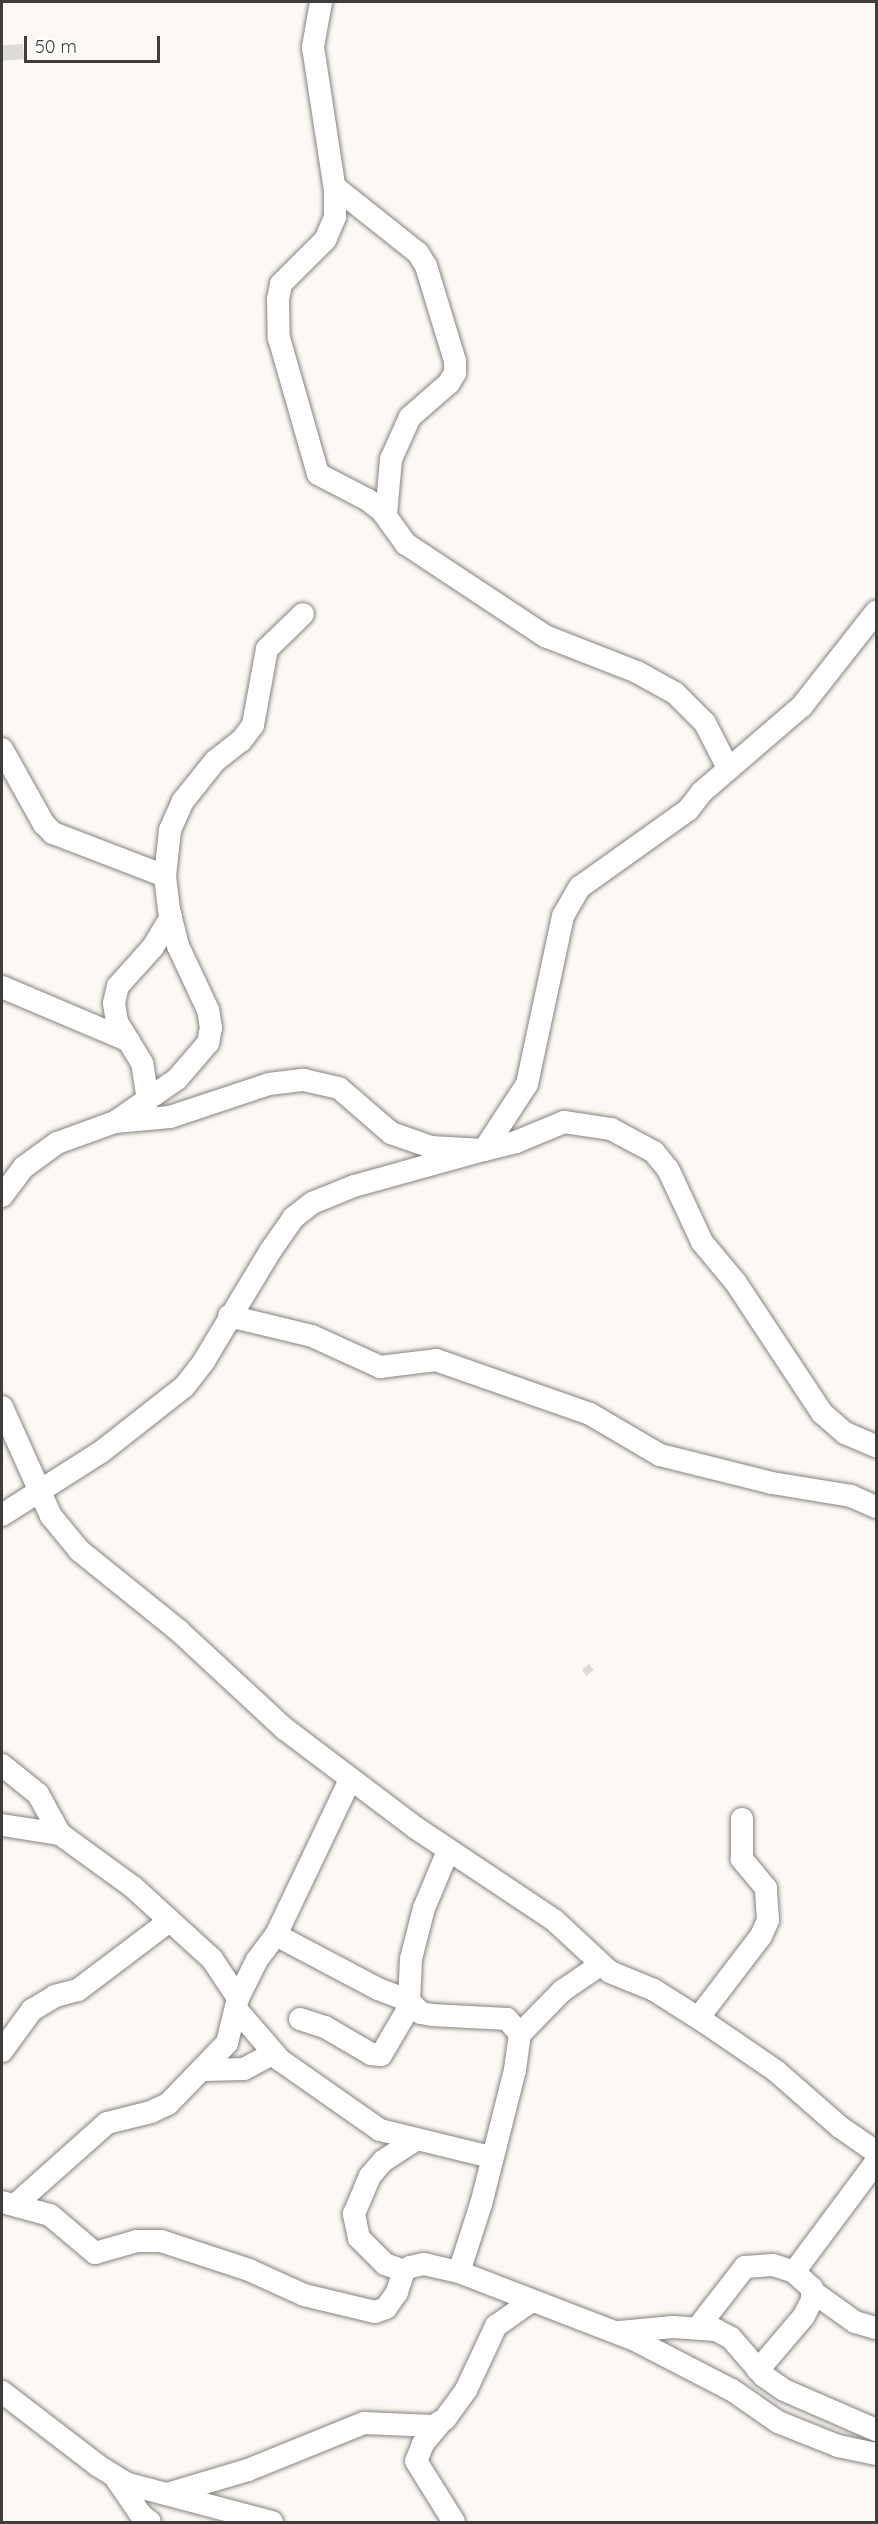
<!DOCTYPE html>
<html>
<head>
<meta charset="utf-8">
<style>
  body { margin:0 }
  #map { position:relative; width:878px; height:2524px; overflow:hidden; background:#fcf9f5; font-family:Quicksand,sans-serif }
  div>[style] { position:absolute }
  .building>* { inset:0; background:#dddbd7; transform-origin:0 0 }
  .roads { filter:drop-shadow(0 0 2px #85827f) drop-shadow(0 0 2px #85827f) }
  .minor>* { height:22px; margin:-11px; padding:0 11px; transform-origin:11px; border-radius:11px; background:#fff }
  span { translate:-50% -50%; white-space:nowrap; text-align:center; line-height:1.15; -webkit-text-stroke:5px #fff; paint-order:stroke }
  .frame { position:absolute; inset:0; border:3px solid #3e3d3b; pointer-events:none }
  .scale { position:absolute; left:24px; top:36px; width:136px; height:27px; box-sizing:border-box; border:3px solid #3e3d3b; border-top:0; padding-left:8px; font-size:18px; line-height:21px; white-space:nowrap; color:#3e3d3b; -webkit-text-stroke:4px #fff; paint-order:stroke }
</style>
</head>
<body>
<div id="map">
  <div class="building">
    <div style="left:23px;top:44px;width:15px;height:21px;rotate:86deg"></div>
    <div style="clip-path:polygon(589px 1664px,594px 1670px,586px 1676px,582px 1670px)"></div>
  </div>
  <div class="roads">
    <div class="minor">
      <div style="left:321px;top:2px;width:46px;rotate:100.1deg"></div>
      <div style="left:313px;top:47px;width:146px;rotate:81.3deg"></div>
      <div style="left:335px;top:191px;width:26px;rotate:90deg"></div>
      <div style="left:335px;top:217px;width:25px;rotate:113deg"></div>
      <div style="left:325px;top:240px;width:62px;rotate:135deg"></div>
      <div style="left:281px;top:284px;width:15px;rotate:101deg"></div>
      <div style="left:278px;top:299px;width:39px;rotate:89deg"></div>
      <div style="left:279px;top:338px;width:141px;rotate:74deg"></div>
      <div style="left:318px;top:474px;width:56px;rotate:27.5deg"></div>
      <div style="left:368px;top:500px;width:18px;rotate:38deg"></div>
      <div style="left:382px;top:511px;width:41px;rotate:54deg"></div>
      <div style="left:406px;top:544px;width:167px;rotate:33.5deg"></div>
      <div style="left:545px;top:636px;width:99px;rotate:21.4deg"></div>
      <div style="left:637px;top:672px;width:43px;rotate:28.9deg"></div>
      <div style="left:675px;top:693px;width:42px;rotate:45deg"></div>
      <div style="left:705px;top:723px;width:51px;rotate:62.9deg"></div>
      <div style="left:335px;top:187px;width:106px;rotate:38.5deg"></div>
      <div style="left:418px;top:253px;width:15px;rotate:58deg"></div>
      <div style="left:426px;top:266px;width:99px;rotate:73deg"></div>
      <div style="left:455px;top:361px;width:12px;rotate:90deg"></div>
      <div style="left:455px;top:373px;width:12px;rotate:121deg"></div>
      <div style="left:449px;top:383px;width:52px;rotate:138.9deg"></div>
      <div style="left:410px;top:417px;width:46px;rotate:114.3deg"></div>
      <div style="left:391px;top:459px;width:56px;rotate:95.1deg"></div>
      <div style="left:2px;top:749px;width:86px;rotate:60.8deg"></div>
      <div style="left:44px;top:824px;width:13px;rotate:45deg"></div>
      <div style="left:53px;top:833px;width:120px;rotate:21deg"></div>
      <div style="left:2px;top:987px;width:138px;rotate:23deg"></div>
      <div style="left:148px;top:1100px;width:37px;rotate:-99deg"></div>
      <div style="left:142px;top:1063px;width:48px;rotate:-121.4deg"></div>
      <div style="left:117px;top:1022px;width:19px;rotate:-99deg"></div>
      <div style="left:114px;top:1003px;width:17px;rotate:-77deg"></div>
      <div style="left:118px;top:986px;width:52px;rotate:-48.1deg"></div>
      <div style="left:153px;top:947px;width:35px;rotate:-59deg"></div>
      <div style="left:118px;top:1120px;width:72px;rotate:-34.8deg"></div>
      <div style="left:177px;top:1079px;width:48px;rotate:-49.3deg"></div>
      <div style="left:208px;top:1043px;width:15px;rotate:-79deg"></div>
      <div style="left:211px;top:1028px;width:18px;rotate:-99deg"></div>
      <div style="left:208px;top:1010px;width:71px;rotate:-115.1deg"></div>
      <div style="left:178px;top:946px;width:38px;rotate:-104deg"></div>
      <div style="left:169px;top:909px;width:33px;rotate:-97deg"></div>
      <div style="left:165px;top:876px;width:46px;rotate:-83.8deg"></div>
      <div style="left:170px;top:830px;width:32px;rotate:-66deg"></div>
      <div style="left:183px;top:801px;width:51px;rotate:-51.3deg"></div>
      <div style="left:215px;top:761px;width:33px;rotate:-38deg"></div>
      <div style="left:241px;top:741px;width:20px;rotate:-53deg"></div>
      <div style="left:253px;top:725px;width:77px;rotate:-79.6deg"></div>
      <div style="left:267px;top:649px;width:50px;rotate:-44.2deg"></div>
      <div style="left:2px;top:1196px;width:36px;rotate:-53deg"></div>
      <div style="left:24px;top:1167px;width:41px;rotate:-36deg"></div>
      <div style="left:57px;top:1143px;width:62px;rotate:-19.9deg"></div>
      <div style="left:115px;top:1122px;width:55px;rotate:-5.2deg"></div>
      <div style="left:170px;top:1117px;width:104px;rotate:-18.4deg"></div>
      <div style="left:269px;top:1084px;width:35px;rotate:-7deg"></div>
      <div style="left:304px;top:1080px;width:36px;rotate:13deg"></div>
      <div style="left:339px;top:1088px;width:69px;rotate:40.9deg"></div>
      <div style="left:391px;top:1133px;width:42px;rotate:19.3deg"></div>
      <div style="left:431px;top:1147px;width:53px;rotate:3.2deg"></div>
      <div style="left:484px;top:1150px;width:33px;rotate:-14deg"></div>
      <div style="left:516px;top:1142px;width:52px;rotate:-22.6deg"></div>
      <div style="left:564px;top:1122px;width:48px;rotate:8.5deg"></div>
      <div style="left:611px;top:1129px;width:49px;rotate:28.1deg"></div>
      <div style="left:654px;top:1152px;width:22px;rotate:51deg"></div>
      <div style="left:668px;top:1169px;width:81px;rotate:65deg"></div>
      <div style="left:702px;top:1242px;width:53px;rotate:50.3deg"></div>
      <div style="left:736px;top:1283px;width:156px;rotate:56.5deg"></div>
      <div style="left:822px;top:1413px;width:30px;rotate:41deg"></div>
      <div style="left:845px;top:1433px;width:34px;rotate:23deg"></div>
      <div style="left:229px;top:1316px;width:85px;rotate:13.5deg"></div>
      <div style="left:312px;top:1336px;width:75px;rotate:24.5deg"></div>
      <div style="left:380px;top:1367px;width:56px;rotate:-7.1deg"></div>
      <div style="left:436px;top:1360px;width:163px;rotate:19.3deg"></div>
      <div style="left:590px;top:1414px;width:81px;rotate:30.4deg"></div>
      <div style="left:660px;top:1455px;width:115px;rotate:14deg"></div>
      <div style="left:772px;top:1483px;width:80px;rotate:9.3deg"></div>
      <div style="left:851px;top:1496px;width:27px;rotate:24deg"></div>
      <div style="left:2px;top:1407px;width:120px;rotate:65.8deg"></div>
      <div style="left:51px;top:1516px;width:45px;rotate:50.4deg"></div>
      <div style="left:80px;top:1551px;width:127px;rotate:38.9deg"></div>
      <div style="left:179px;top:1631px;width:144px;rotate:42.8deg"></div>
      <div style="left:285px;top:1729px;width:164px;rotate:37.1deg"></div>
      <div style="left:416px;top:1828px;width:166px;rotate:33.7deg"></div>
      <div style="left:554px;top:1920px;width:76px;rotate:42.9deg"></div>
      <div style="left:610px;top:1972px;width:48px;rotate:22.2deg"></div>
      <div style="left:654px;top:1990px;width:62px;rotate:32.4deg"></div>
      <div style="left:706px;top:2023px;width:85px;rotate:34.4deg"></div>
      <div style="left:776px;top:2071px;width:85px;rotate:41.2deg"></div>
      <div style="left:840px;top:2127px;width:44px;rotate:34.8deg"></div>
      <div style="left:2px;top:1515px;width:117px;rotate:-32.5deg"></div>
      <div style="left:101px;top:1452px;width:105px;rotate:-38.1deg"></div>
      <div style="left:184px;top:1387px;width:33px;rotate:-52deg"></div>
      <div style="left:204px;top:1361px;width:130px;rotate:-58.9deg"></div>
      <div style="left:271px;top:1250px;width:39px;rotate:-55deg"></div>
      <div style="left:293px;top:1218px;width:24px;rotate:-38deg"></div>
      <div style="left:312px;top:1203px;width:45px;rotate:-22deg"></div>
      <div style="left:354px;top:1186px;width:135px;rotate:-15.5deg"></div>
      <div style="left:484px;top:1150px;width:79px;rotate:-56.9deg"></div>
      <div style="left:527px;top:1084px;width:172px;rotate:-77.9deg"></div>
      <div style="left:563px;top:916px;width:34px;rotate:-60deg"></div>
      <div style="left:580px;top:887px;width:133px;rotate:-35.5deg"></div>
      <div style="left:688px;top:810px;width:23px;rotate:-52deg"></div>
      <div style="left:702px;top:792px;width:132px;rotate:-40.7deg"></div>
      <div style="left:802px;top:706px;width:120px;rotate:-51.8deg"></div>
      <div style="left:2px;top:1765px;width:46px;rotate:38.9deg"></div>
      <div style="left:38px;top:1794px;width:46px;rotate:61.2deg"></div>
      <div style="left:60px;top:1834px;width:90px;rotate:36deg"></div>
      <div style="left:133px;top:1887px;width:107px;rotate:42.3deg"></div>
      <div style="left:212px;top:1959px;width:47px;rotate:56.3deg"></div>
      <div style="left:238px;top:1998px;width:46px;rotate:103.7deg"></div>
      <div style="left:227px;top:2043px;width:85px;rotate:134deg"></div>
      <div style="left:168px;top:2104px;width:19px;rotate:155deg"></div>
      <div style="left:151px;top:2112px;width:45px;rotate:166deg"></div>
      <div style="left:107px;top:2123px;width:122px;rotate:138.3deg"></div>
      <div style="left:2px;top:1825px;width:59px;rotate:8.8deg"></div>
      <div style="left:448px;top:1851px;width:62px;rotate:112.8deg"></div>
      <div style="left:424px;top:1908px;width:53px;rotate:104.3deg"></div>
      <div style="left:411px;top:1959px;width:42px;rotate:92.7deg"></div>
      <div style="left:409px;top:2001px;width:17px;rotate:45deg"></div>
      <div style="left:421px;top:2013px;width:11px;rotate:10deg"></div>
      <div style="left:432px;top:2015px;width:75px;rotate:3.1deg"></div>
      <div style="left:507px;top:2019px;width:20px;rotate:49deg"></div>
      <div style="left:520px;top:2034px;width:36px;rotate:98deg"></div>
      <div style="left:515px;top:2070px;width:138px;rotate:104.2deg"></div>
      <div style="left:481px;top:2204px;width:71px;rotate:107.9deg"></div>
      <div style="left:276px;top:1935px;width:115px;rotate:27.9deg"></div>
      <div style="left:378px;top:1989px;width:33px;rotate:21deg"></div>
      <div style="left:238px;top:1998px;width:42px;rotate:-63.4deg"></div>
      <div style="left:257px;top:1960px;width:31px;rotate:-53deg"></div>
      <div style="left:276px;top:1935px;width:172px;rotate:-64.5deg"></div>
      <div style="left:236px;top:2009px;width:67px;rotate:49.2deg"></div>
      <div style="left:280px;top:2060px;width:122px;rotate:35deg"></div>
      <div style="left:380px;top:2130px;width:114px;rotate:13.7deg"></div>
      <div style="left:699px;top:2017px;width:102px;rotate:-52.6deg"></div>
      <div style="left:761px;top:1936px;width:17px;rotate:-66deg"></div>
      <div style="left:768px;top:1920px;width:32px;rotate:-94deg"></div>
      <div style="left:766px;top:1888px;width:38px;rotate:-130deg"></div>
      <div style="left:742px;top:1859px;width:40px;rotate:-90deg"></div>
      <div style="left:300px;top:2019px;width:26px;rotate:18deg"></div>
      <div style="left:325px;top:2027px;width:53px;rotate:30.4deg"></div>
      <div style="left:371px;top:2054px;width:10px;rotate:6deg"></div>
      <div style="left:381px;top:2055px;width:59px;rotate:-59.5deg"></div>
      <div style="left:520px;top:2034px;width:60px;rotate:-45.7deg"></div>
      <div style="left:562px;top:1991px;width:46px;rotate:-34.4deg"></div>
      <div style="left:2px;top:2051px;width:51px;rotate:-53.8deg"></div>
      <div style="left:32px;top:2010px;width:27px;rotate:-31deg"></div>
      <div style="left:55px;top:1996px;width:24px;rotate:-15deg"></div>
      <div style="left:78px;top:1990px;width:113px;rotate:-37.1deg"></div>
      <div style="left:203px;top:2070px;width:41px;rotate:-1.4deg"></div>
      <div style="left:244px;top:2069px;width:34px;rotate:-28deg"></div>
      <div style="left:2px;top:2202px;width:50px;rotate:15.2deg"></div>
      <div style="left:50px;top:2215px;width:59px;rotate:40.2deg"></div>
      <div style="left:95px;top:2253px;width:44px;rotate:-15.9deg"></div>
      <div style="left:137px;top:2241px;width:24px"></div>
      <div style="left:161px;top:2241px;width:93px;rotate:18.2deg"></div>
      <div style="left:249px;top:2270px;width:60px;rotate:24.4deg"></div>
      <div style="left:304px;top:2295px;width:73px;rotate:13.5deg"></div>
      <div style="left:375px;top:2312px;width:12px;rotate:-20deg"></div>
      <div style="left:386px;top:2308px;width:19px;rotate:-55deg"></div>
      <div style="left:397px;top:2292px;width:22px;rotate:-72deg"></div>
      <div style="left:404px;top:2271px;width:7px;rotate:-34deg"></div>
      <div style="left:410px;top:2267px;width:14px;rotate:-12deg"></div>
      <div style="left:424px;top:2264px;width:36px;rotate:13deg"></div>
      <div style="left:459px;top:2272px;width:186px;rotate:21.1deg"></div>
      <div style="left:633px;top:2339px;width:111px;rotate:27.3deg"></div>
      <div style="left:732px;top:2390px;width:56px;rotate:34.8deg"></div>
      <div style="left:778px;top:2422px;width:65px;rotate:21.8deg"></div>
      <div style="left:838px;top:2446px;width:39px;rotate:12deg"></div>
      <div style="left:404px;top:2271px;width:20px;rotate:-160deg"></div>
      <div style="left:385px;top:2264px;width:37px;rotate:-135deg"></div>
      <div style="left:359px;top:2238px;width:25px;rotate:-102deg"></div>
      <div style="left:354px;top:2214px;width:41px;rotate:-67.2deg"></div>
      <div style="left:370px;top:2176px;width:20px;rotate:-49deg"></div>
      <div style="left:383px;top:2161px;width:38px;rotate:-33deg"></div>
      <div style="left:794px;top:2272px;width:137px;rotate:-53.3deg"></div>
      <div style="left:813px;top:2292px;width:52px;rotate:35.5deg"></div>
      <div style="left:855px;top:2322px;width:22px;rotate:16deg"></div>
      <div style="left:699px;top:2326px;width:75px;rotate:-52.1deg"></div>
      <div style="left:745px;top:2267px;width:28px;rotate:-4deg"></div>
      <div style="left:773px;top:2265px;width:22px;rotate:18deg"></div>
      <div style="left:794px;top:2272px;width:24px;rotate:42deg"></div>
      <div style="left:812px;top:2288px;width:12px;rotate:90deg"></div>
      <div style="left:812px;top:2300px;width:18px;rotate:117deg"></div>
      <div style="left:804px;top:2316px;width:71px;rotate:130.4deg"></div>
      <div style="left:620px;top:2332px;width:53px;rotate:-5.4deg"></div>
      <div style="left:673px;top:2327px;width:43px;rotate:4deg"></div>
      <div style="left:716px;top:2330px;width:17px;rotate:28deg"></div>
      <div style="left:731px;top:2338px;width:50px;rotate:49deg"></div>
      <div style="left:764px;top:2376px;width:24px;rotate:35deg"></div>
      <div style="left:784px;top:2390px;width:100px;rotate:23.5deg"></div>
      <div style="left:2px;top:2392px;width:120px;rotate:37.5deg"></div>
      <div style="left:97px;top:2465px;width:36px;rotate:32deg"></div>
      <div style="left:128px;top:2484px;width:149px;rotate:14.8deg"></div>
      <div style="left:442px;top:2421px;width:30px;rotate:130deg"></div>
      <div style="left:423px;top:2444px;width:18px;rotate:112deg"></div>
      <div style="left:416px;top:2461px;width:72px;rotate:58.1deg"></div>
      <div style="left:115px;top:2477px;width:46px;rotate:55.6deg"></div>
      <div style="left:141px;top:2515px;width:11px;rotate:38deg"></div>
      <div style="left:167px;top:2494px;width:84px;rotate:-16.5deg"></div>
      <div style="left:248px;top:2470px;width:125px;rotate:-22.1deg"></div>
      <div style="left:364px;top:2423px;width:69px;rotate:2.5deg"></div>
      <div style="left:433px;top:2426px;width:14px;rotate:-30deg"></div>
      <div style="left:445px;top:2419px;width:36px;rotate:-54deg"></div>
      <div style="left:466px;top:2390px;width:71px;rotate:-64.9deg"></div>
      <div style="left:496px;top:2326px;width:42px;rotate:-35.2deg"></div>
    </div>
  </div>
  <div class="frame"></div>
  <div class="scale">50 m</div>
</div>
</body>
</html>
